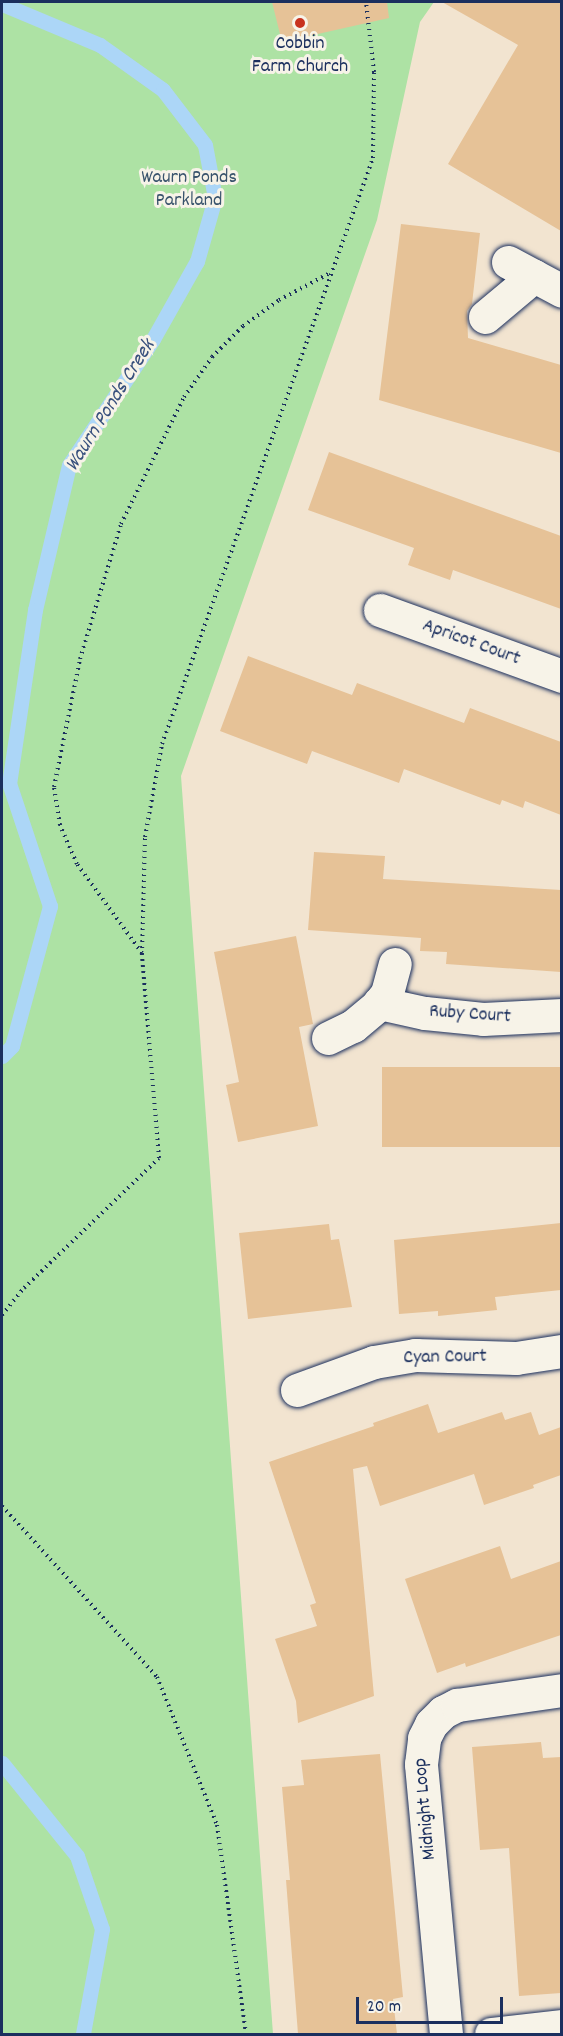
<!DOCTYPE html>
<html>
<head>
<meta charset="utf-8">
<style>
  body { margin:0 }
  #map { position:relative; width:563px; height:2036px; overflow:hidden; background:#f2e4d0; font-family:Dekko,sans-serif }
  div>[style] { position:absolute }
  .green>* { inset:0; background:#ade2a4 }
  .stream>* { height:15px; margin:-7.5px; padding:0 7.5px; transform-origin:7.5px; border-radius:7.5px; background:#acd6f7 }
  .building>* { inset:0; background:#e6c297; transform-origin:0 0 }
  .path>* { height:4px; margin-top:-2px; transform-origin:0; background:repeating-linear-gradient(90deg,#1b2f5e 0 1.5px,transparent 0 6px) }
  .roads { filter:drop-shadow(0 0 2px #1b2f5e) drop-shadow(0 0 2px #1b2f5e) }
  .street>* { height:33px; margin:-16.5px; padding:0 16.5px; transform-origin:16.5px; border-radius:16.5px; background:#f7f3e8 }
  .dots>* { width:16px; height:16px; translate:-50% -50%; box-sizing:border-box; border:3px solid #f7f3e8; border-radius:50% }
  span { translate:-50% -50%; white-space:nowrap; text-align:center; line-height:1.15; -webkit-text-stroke:6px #f7f3e8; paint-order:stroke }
  .poi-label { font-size:20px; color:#1b2f5e }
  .park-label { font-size:20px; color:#38536c }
  .street-label { font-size:20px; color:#1b2f5e }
  .water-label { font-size:21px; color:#38507d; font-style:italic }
  .frame { position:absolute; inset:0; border:3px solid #1b2f5e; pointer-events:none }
  .scale { position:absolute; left:356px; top:1997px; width:147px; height:27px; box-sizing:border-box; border:3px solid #1b2f5e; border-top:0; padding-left:8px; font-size:18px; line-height:21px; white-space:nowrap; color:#1b2f5e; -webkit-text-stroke:4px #f7f3e8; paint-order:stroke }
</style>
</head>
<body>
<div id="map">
  <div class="green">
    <div style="clip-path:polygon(2px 2px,434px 2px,420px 22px,377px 220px,181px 776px,273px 2034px,2px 2034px)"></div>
  </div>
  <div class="stream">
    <div style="left:2px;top:4px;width:106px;rotate:22.7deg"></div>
    <div style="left:100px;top:45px;width:77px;rotate:35.5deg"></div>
    <div style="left:163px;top:90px;width:69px;rotate:52.6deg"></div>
    <div style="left:205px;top:145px;width:54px;rotate:79.3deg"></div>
    <div style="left:215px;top:198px;width:66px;rotate:105.9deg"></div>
    <div style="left:197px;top:261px;width:90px;rotate:119.4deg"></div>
    <div style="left:153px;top:339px;width:151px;rotate:123.7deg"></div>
    <div style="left:69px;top:465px;width:149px;rotate:103.2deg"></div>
    <div style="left:35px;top:610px;width:175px;rotate:98.5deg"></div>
    <div style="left:9px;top:783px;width:130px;rotate:71.6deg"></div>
    <div style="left:50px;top:906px;width:145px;rotate:105.2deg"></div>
    <div style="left:12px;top:1046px;width:14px;rotate:135deg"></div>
    <div style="left:2px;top:1763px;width:119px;rotate:51.1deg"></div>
    <div style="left:77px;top:1856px;width:77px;rotate:71.1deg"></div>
    <div style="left:102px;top:1929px;width:107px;rotate:100.3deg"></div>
  </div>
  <div class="building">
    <div style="clip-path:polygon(272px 2px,387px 2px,389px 18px,282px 42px)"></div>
    <div style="clip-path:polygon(442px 2px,561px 2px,561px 231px,448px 164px,518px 45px)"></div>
    <div style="clip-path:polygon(401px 224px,480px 233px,472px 304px,467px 311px,468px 338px,561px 365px,561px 453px,379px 400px)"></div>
    <div style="clip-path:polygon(329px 452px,561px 536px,561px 609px,453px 570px,450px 580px,408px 565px,414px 548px,308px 510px)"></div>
    <div style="clip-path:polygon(248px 656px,352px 695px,357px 683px,464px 723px,470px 708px,561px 742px,561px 815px,525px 801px,523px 808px,502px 800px,500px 805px,404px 769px,399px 783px,312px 751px,307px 764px,220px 731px)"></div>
    <div style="clip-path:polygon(314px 852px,385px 856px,383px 879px,561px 890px,561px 972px,446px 964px,447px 952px,420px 951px,421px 938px,308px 930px)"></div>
    <div style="clip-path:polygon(296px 936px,313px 1024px,299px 1027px,318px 1126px,238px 1142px,226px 1085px,239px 1082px,214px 952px)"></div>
    <div style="left:561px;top:1067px;width:80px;height:179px;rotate:90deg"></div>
    <div style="clip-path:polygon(561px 1223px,561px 1290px,495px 1297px,497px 1310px,438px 1316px,438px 1311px,399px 1314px,394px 1240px)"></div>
    <div style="clip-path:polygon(329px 1224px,331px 1240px,339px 1239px,352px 1307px,248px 1319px,239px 1233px)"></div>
    <div style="clip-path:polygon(428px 1404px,438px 1433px,502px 1412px,505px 1420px,531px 1412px,539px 1435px,561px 1427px,561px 1475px,533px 1485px,534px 1488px,484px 1505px,474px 1474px,380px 1506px,367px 1466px,353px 1469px,374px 1696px,298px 1723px,296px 1701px,275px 1639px,317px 1626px,310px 1605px,316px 1603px,269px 1462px,374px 1426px,373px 1423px)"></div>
    <div style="clip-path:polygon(500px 1546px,511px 1579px,561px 1561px,561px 1635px,466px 1667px,465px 1663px,437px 1673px,405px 1579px)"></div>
    <div style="clip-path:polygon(541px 1742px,543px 1758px,561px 1757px,561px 1993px,519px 1996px,509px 1848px,480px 1850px,472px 1747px)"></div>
    <div style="clip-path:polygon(380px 1754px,403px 1997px,393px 1999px,397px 2034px,298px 2034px,286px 1880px,290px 1880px,282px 1787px,304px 1785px,301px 1760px)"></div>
  </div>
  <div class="path">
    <div style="left:142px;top:953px;width:110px;rotate:-126.1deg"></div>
    <div style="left:77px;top:864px;width:43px;rotate:-113.6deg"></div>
    <div style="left:60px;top:825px;width:38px;rotate:-99deg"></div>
    <div style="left:54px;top:787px;width:131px;rotate:-78.5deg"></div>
    <div style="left:80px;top:659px;width:141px;rotate:-73.1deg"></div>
    <div style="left:121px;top:524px;width:142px;rotate:-63.6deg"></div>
    <div style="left:184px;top:397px;width:49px;rotate:-55deg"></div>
    <div style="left:212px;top:357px;width:44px;rotate:-45deg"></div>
    <div style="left:243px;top:326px;width:44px;rotate:-35.8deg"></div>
    <div style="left:279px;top:300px;width:58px;rotate:-27.9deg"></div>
    <div style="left:2px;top:1315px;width:35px;rotate:-51deg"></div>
    <div style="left:24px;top:1288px;width:187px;rotate:-43.9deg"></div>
    <div style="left:159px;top:1158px;width:205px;rotate:-94.8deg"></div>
    <div style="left:142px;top:954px;width:117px;rotate:-88.5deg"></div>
    <div style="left:145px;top:837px;width:95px;rotate:-79.6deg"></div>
    <div style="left:162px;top:744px;width:623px;rotate:-70.2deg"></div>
    <div style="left:373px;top:158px;width:86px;rotate:-89.3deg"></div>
    <div style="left:374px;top:72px;width:70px;rotate:-96.5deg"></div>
    <div style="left:2px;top:1506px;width:231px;rotate:47.8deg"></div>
    <div style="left:157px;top:1677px;width:160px;rotate:67.9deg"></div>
    <div style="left:217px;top:1825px;width:211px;rotate:82.1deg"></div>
  </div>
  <div class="roads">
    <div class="street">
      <div style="left:508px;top:262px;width:61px;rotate:28.2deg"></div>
      <div style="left:485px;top:317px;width:64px;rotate:-39.9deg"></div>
      <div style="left:380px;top:610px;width:194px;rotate:19.9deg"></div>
      <div style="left:379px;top:1003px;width:47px;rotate:12.3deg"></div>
      <div style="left:425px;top:1013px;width:58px;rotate:5.9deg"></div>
      <div style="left:483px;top:1019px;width:79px;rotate:-2.9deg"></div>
      <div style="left:328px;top:1038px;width:28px;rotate:-26deg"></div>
      <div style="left:353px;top:1026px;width:31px;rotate:-40deg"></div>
      <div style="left:377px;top:1006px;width:16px;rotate:-52deg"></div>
      <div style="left:387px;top:993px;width:30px;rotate:-75deg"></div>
      <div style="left:297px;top:1390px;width:82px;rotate:-20deg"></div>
      <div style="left:374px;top:1362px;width:42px;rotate:-9.7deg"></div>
      <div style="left:415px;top:1355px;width:101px;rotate:1.7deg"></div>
      <div style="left:516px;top:1358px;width:47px;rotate:-8.7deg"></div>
      <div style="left:446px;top:2034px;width:271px;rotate:-95.3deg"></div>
      <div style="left:421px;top:1764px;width:26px;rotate:-83deg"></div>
      <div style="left:424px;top:1738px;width:16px;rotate:-63deg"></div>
      <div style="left:431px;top:1724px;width:17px;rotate:-45deg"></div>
      <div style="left:443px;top:1712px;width:16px;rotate:-27deg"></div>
      <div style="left:457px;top:1705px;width:106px;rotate:-8.1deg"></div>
      <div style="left:491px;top:2034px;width:71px;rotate:-6.4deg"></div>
    </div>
  </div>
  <div class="dots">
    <div style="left:300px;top:23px;background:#c8321e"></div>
  </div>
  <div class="poi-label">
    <span style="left:300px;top:56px">Cobbin<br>Farm Church</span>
  </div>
  <div class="park-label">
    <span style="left:189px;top:190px">Waurn Ponds<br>Parkland</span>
  </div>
  <div class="street-label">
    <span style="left:471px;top:643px;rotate:20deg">Apricot Court</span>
    <span style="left:470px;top:1015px;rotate:4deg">Ruby Court</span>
    <span style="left:445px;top:1358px;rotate:-1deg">Cyan Court</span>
    <span style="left:426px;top:1809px;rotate:-95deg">Midnight Loop</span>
  </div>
  <div class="water-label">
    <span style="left:111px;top:406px;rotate:-58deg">Waurn Ponds Creek</span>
  </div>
  <div class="frame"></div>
  <div class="scale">20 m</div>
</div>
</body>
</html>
